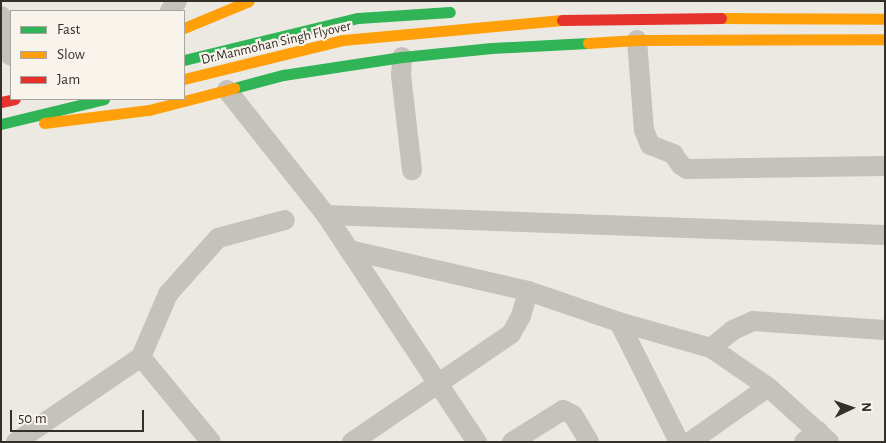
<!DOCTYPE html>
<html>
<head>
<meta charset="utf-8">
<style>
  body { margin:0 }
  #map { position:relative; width:886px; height:443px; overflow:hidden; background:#ece9e3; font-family:"Alegreya Sans",sans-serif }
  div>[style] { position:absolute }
  .street>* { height:20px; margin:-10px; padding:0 10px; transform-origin:10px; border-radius:10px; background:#c5c1bb }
  .fast>* { height:11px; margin:-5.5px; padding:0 5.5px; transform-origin:5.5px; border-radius:5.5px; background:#30b455 }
  .slow>* { height:11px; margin:-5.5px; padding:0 5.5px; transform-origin:5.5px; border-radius:5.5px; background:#ff9f0a }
  .jam>* { height:11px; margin:-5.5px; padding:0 5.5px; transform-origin:5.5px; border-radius:5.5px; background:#e5322d }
  span { translate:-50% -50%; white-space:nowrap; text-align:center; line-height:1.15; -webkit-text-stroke:4.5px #f8f3eb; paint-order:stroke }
  .street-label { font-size:14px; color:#352f2a }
  .frame { position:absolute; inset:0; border:2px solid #352f2a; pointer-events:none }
  .legend { position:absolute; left:10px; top:10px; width:175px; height:90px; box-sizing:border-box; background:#f8f3eb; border:1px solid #aaa59e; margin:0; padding:6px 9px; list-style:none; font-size:15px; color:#352f2a }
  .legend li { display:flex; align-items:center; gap:10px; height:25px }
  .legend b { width:25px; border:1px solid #aaa59e }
  .north { position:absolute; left:826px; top:383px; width:50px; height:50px; -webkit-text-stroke:4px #f8f3eb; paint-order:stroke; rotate:87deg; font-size:14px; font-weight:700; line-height:20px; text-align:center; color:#352f2a }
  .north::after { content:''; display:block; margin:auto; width:18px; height:22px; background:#352f2a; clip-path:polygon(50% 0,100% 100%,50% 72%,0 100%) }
  .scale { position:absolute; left:10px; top:410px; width:134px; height:22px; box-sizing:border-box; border:2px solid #352f2a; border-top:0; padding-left:6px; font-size:15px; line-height:18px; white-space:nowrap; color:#352f2a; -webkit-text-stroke:4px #f8f3eb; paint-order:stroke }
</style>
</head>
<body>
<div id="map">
  <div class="street">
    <div style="left:170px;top:11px;width:12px;rotate:-55deg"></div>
    <div style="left:1px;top:16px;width:41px;rotate:76deg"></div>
    <div style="left:637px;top:40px;width:90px;rotate:85.6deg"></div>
    <div style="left:644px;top:130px;width:16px;rotate:68deg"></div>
    <div style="left:650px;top:145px;width:25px;rotate:21deg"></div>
    <div style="left:673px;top:154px;width:14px;rotate:54deg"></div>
    <div style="left:681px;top:165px;width:7px;rotate:34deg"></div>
    <div style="left:687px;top:169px;width:198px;rotate:-0.9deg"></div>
    <div style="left:402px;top:57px;width:18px;rotate:93deg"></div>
    <div style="left:401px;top:75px;width:96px;rotate:83.4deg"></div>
    <div style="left:227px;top:90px;width:159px;rotate:51.6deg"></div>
    <div style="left:326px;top:215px;width:273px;rotate:56.4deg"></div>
    <div style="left:326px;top:215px;width:559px;rotate:2.05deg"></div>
    <div style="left:349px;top:250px;width:184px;rotate:12.9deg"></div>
    <div style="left:528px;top:291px;width:96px;rotate:18.8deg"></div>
    <div style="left:619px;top:322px;width:96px;rotate:15.8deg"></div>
    <div style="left:711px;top:348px;width:69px;rotate:34.4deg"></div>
    <div style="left:768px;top:387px;width:82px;rotate:42deg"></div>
    <div style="left:619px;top:322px;width:134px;rotate:63.4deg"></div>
    <div style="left:711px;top:348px;width:28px;rotate:-39deg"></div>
    <div style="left:733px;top:330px;width:22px;rotate:-24deg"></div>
    <div style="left:753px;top:321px;width:132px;rotate:3.9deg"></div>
    <div style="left:141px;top:357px;width:110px;rotate:50.5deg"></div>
    <div style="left:16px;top:442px;width:151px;rotate:-34.2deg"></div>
    <div style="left:141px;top:357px;width:69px;rotate:-66.8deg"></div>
    <div style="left:168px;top:294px;width:75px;rotate:-48.2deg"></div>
    <div style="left:218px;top:238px;width:69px;rotate:-15deg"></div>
    <div style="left:352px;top:442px;width:192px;rotate:-34.2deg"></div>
    <div style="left:511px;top:334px;width:21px;rotate:-61deg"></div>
    <div style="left:521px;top:316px;width:26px;rotate:-74deg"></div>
    <div style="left:512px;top:442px;width:60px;rotate:-32.1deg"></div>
    <div style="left:563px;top:410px;width:11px;rotate:27deg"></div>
    <div style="left:573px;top:415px;width:31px;rotate:59deg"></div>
    <div style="left:690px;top:442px;width:95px;rotate:-35.2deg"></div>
    <div style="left:804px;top:442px;width:18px;rotate:-38deg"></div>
  </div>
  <div class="fast">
    <div style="left:184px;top:60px;width:179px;rotate:-13.6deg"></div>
    <div style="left:358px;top:18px;width:92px;rotate:-3.7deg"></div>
    <div style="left:234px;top:88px;width:51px;rotate:-14.9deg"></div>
    <div style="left:283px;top:75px;width:120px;rotate:-8.6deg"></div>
    <div style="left:402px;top:57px;width:90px;rotate:-5.7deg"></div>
    <div style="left:492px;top:48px;width:96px;rotate:-3deg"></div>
    <div style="left:1px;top:124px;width:106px;rotate:-13.6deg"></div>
  </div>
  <div class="slow">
    <div style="left:721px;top:18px;width:164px;rotate:0.3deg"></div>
    <div style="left:184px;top:28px;width:70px;rotate:-22.6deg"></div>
    <div style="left:588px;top:43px;width:49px;rotate:-3.5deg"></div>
    <div style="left:637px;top:40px;width:248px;rotate:-0.2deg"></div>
    <div style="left:184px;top:79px;width:164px;rotate:-13.8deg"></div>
    <div style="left:343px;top:40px;width:220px;rotate:-5.2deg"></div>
    <div style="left:44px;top:123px;width:106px;rotate:-7.1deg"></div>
    <div style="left:149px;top:110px;width:88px;rotate:-14.5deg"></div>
  </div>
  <div class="jam">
    <div style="left:562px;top:20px;width:159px;rotate:-0.7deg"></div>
    <div style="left:1px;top:102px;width:14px;rotate:-12deg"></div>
  </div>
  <div class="street-label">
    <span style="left:276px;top:43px;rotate:-13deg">Dr.Manmohan Singh Flyover</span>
  </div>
  <div class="frame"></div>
  <ul class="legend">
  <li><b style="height:6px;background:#30b455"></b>Fast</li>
  <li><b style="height:6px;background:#ff9f0a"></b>Slow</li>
  <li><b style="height:6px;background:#e5322d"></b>Jam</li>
  </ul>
  <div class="north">N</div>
  <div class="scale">50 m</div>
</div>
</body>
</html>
